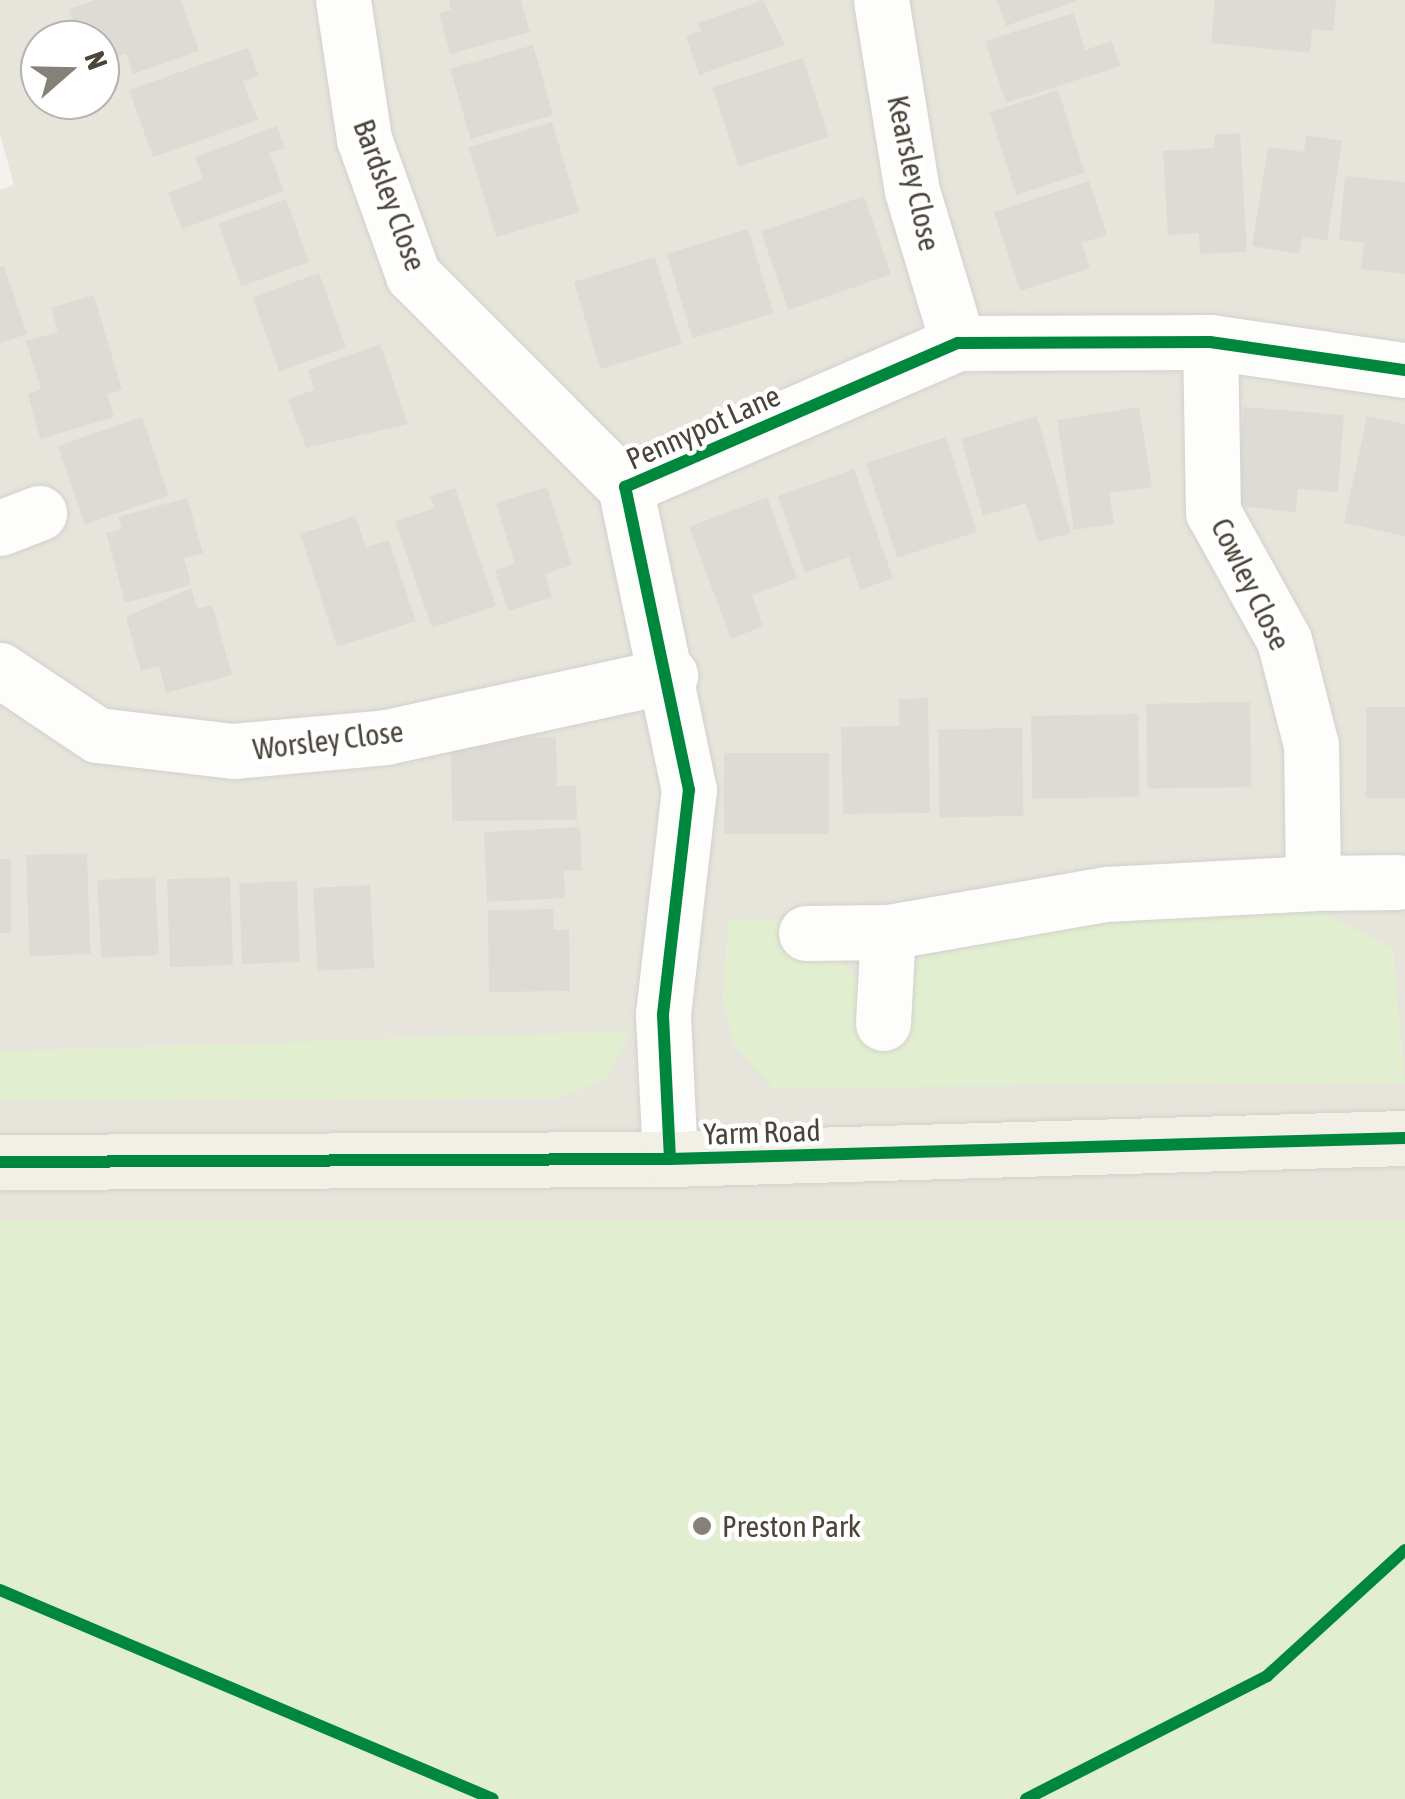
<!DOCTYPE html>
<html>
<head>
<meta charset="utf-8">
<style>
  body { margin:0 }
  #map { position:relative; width:1405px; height:1799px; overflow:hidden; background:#f4f2ee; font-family:"Asap Condensed",sans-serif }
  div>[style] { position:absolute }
  .residential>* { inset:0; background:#e7e4dc }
  .green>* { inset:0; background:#e1eecf; transform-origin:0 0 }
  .building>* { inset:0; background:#dedbd6; transform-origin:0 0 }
  .roads { filter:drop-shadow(0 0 2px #d2d0cb) drop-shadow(0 0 2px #d2d0cb) }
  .minor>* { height:55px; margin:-27.5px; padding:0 27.5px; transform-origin:27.5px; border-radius:27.5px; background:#fdfdfc }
  .major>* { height:55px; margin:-27.5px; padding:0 27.5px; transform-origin:27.5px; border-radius:27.5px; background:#f2efe6 }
  .cycleway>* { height:12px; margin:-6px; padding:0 6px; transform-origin:6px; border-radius:6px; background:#00873e }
  .dots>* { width:28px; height:28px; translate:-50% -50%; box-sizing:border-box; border:5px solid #fff; border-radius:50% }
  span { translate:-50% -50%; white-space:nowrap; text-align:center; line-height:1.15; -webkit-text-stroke:9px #fff; paint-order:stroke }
  .street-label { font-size:30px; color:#4b4439 }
  .poi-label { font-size:30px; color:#4b4439 }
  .left { translate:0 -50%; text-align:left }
  .north { position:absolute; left:20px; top:20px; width:100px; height:100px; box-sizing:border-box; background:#fff; border:2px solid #b7b4b0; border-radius:50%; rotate:70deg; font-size:28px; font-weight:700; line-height:40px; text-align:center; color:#4b4439 }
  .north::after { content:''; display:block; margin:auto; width:35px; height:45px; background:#868178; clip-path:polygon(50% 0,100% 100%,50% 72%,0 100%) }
</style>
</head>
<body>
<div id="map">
  <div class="residential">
    <div style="clip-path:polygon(evenodd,0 0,1405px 0,1405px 1240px,0 1252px,0 190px,14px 185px,0 135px,0 0,40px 40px,100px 40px,100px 100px,40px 100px,40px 40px)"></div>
  </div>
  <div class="green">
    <div style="clip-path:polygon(1159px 907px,1311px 907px,1393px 948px,1405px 1083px,773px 1088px,734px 1045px,722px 999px,729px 920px,792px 920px,791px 958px,839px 959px,860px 983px,927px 956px)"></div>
    <div style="clip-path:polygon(631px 1031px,608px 1078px,559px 1098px,0 1102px,0 1051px)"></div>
    <div style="left:0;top:1220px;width:1405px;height:579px"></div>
  </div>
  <div class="building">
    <div style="clip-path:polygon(95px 0,181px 0,199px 51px,133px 74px,126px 54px,100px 63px,100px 40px,80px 40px,69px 9px)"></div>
    <div style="clip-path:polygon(449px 0,521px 0,530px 32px,450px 54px,439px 13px,451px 10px)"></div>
    <div style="clip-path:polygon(763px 0,785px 45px,699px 75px,686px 36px,701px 31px,698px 23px)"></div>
    <div style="clip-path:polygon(997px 0,1077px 0,1077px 1px,1006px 26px)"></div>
    <div style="clip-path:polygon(1215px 0,1336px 0,1333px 31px,1312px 29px,1310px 53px,1211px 43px)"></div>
    <div style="clip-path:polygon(1074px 13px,1085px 50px,1112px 41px,1120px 66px,1006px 103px,985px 41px)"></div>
    <div style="left:533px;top:45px;width:73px;height:86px;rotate:74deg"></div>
    <div style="clip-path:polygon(248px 48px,259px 76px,243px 81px,258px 120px,153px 157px,129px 90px)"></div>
    <div style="left:803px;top:58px;width:83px;height:95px;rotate:72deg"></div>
    <div style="left:1058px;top:90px;width:87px;height:72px;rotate:72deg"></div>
    <div style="left:552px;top:122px;width:94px;height:87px;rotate:73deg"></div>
    <div style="clip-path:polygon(277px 126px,285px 148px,269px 153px,284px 191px,182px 229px,168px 193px,203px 179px,195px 157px)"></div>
    <div style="clip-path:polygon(1240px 133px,1247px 252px,1200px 254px,1199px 233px,1168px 235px,1163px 151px,1215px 148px,1214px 135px)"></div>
    <div style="clip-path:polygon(1306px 135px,1342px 141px,1327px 241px,1303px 237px,1299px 254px,1252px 246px,1268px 147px,1304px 152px)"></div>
    <div style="clip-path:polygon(1345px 176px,1405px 182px,1405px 274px,1361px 269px,1364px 243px,1339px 240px)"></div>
    <div style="clip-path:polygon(1089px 181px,1107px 235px,1082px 243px,1090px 268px,1020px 291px,994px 212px)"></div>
    <div style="left:864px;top:196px;width:83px;height:109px;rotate:71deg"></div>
    <div style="left:286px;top:199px;width:67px;height:72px;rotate:70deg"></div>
    <div style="left:748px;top:229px;width:88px;height:85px;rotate:73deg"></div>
    <div style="left:655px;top:257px;width:91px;height:85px;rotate:73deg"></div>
    <div style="clip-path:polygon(4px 266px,27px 334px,0 343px,0 267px)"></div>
    <div style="left:319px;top:273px;width:79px;height:71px;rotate:70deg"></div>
    <div style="clip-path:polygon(94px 295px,122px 390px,107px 394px,114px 417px,40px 439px,28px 394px,41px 389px,26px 341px,58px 332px,51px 308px)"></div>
    <div style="clip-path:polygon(380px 344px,408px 424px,306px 448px,288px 399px,314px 390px,308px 370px)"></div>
    <div style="clip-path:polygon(1139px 407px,1152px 487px,1109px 493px,1114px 524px,1074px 530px,1057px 420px)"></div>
    <div style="clip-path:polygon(1244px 407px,1344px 415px,1338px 492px,1298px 489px,1296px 512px,1236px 506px)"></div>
    <div style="clip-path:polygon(1037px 416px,1071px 533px,1038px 542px,1026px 503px,983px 516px,961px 439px)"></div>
    <div style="clip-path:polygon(1367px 416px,1405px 424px,1405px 536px,1344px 523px)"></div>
    <div style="left:142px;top:417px;width:83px;height:89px;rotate:71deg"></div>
    <div style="left:946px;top:437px;width:100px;height:84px;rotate:72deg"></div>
    <div style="clip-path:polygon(854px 469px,893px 578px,860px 590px,849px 557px,805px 573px,778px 496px)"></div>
    <div style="clip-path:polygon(547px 487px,572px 565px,545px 574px,552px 597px,508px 611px,495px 570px,515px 564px,496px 503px)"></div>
    <div style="clip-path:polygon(455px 488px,496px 606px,432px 628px,395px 521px,435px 508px,430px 496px)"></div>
    <div style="clip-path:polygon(767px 497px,797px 578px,752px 595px,763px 626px,731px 639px,689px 527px)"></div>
    <div style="clip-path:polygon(187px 498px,203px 553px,184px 558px,191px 585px,125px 603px,106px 533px,122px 529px,118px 517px)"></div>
    <div style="clip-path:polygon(355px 516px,366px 547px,389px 540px,416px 621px,337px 647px,300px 534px)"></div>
    <div style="clip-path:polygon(191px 588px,197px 609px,212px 605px,232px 675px,166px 693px,159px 666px,141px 671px,126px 617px)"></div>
    <div style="clip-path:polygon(928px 698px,930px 813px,843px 814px,841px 727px,899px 726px,899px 699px)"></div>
    <div style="left:1250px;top:702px;width:85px;height:104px;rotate:89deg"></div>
    <div style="left:1405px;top:707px;width:91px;height:39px;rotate:90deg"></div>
    <div style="left:1138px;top:714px;width:83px;height:107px;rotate:89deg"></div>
    <div style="left:1022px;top:728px;width:88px;height:84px;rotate:89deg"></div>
    <div style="clip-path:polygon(556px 737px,557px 786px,576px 786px,577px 820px,452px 821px,451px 739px)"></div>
    <div style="left:724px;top:753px;width:105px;height:81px"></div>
    <div style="clip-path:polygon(580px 827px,582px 870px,564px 871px,565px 898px,487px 902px,484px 832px)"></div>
    <div style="left:87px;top:853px;width:101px;height:61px;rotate:88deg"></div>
    <div style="left:0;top:859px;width:11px;height:74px"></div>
    <div style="left:155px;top:877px;width:78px;height:58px;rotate:87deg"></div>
    <div style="left:230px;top:877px;width:88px;height:63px;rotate:88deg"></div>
    <div style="left:297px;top:881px;width:81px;height:58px;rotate:88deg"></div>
    <div style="left:370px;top:885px;width:83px;height:57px;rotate:87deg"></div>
    <div style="clip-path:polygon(553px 909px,554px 930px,569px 930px,570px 991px,489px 992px,488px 910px)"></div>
  </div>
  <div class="roads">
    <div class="minor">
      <div style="left:343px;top:0;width:141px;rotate:81.4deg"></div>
      <div style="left:364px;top:139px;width:145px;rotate:70.2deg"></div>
      <div style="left:413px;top:275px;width:300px;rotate:45deg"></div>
      <div style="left:881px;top:0;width:193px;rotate:80.8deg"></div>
      <div style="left:912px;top:191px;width:159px;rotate:73.2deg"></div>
      <div style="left:0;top:528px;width:42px;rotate:-21deg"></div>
      <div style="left:0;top:670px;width:117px;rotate:33.8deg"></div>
      <div style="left:97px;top:735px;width:137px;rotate:6.7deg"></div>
      <div style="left:233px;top:751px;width:154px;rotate:-5.2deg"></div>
      <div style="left:386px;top:737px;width:291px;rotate:-12.3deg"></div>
      <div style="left:1313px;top:883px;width:84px;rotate:-0.7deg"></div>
      <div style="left:806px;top:933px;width:82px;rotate:-0.7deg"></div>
      <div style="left:888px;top:932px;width:221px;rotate:-9.9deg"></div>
      <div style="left:1106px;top:894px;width:207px;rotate:-3deg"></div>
      <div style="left:1313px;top:883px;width:138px;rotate:-90.8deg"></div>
      <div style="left:1311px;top:745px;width:108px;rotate:-104.4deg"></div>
      <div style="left:1284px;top:640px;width:146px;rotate:-119deg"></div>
      <div style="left:1213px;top:512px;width:170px;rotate:-91deg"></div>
      <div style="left:883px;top:1023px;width:91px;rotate:-86.9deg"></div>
      <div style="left:670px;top:1159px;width:145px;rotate:-92.8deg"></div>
      <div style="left:663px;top:1014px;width:226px;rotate:-83.4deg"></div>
      <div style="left:689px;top:790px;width:310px;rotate:-101.9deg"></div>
      <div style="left:625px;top:487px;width:363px;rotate:-23.4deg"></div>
      <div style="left:958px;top:343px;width:252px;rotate:-0.2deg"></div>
      <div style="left:1210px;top:342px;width:197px;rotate:8.2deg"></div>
    </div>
    <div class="major">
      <div style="left:0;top:1162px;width:670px;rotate:-0.26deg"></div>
      <div style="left:670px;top:1159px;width:735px;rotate:-1.64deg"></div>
    </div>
  </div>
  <div class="cycleway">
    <div style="left:670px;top:1159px;width:145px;rotate:-92.8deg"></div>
    <div style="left:663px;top:1014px;width:226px;rotate:-83.4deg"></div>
    <div style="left:689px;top:790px;width:310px;rotate:-101.9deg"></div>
    <div style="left:625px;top:487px;width:363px;rotate:-23.4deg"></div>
    <div style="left:958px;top:343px;width:252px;rotate:-0.2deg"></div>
    <div style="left:1210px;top:342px;width:197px;rotate:8.2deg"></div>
    <div style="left:0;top:1162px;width:670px;rotate:-0.26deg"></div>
    <div style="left:670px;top:1159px;width:735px;rotate:-1.64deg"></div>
    <div style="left:0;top:1590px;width:535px;rotate:22.97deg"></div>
    <div style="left:1026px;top:1799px;width:271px;rotate:-27deg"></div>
    <div style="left:1267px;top:1676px;width:187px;rotate:-42.4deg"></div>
  </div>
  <div class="dots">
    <div style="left:702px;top:1526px;background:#868178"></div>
  </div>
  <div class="street-label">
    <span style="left:914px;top:173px;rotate:78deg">Kearsley Close</span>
    <span style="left:390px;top:195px;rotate:70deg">Bardsley Close</span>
    <span style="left:703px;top:427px;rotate:-24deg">Pennypot Lane</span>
    <span style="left:1251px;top:584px;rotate:64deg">Cowley Close</span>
    <span style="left:328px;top:740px;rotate:-7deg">Worsley Close</span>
    <span style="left:762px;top:1132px;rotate:-2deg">Yarm Road</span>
  </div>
  <div class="poi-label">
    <span class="left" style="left:722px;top:1526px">Preston Park</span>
  </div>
  <div class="north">N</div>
</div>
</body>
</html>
